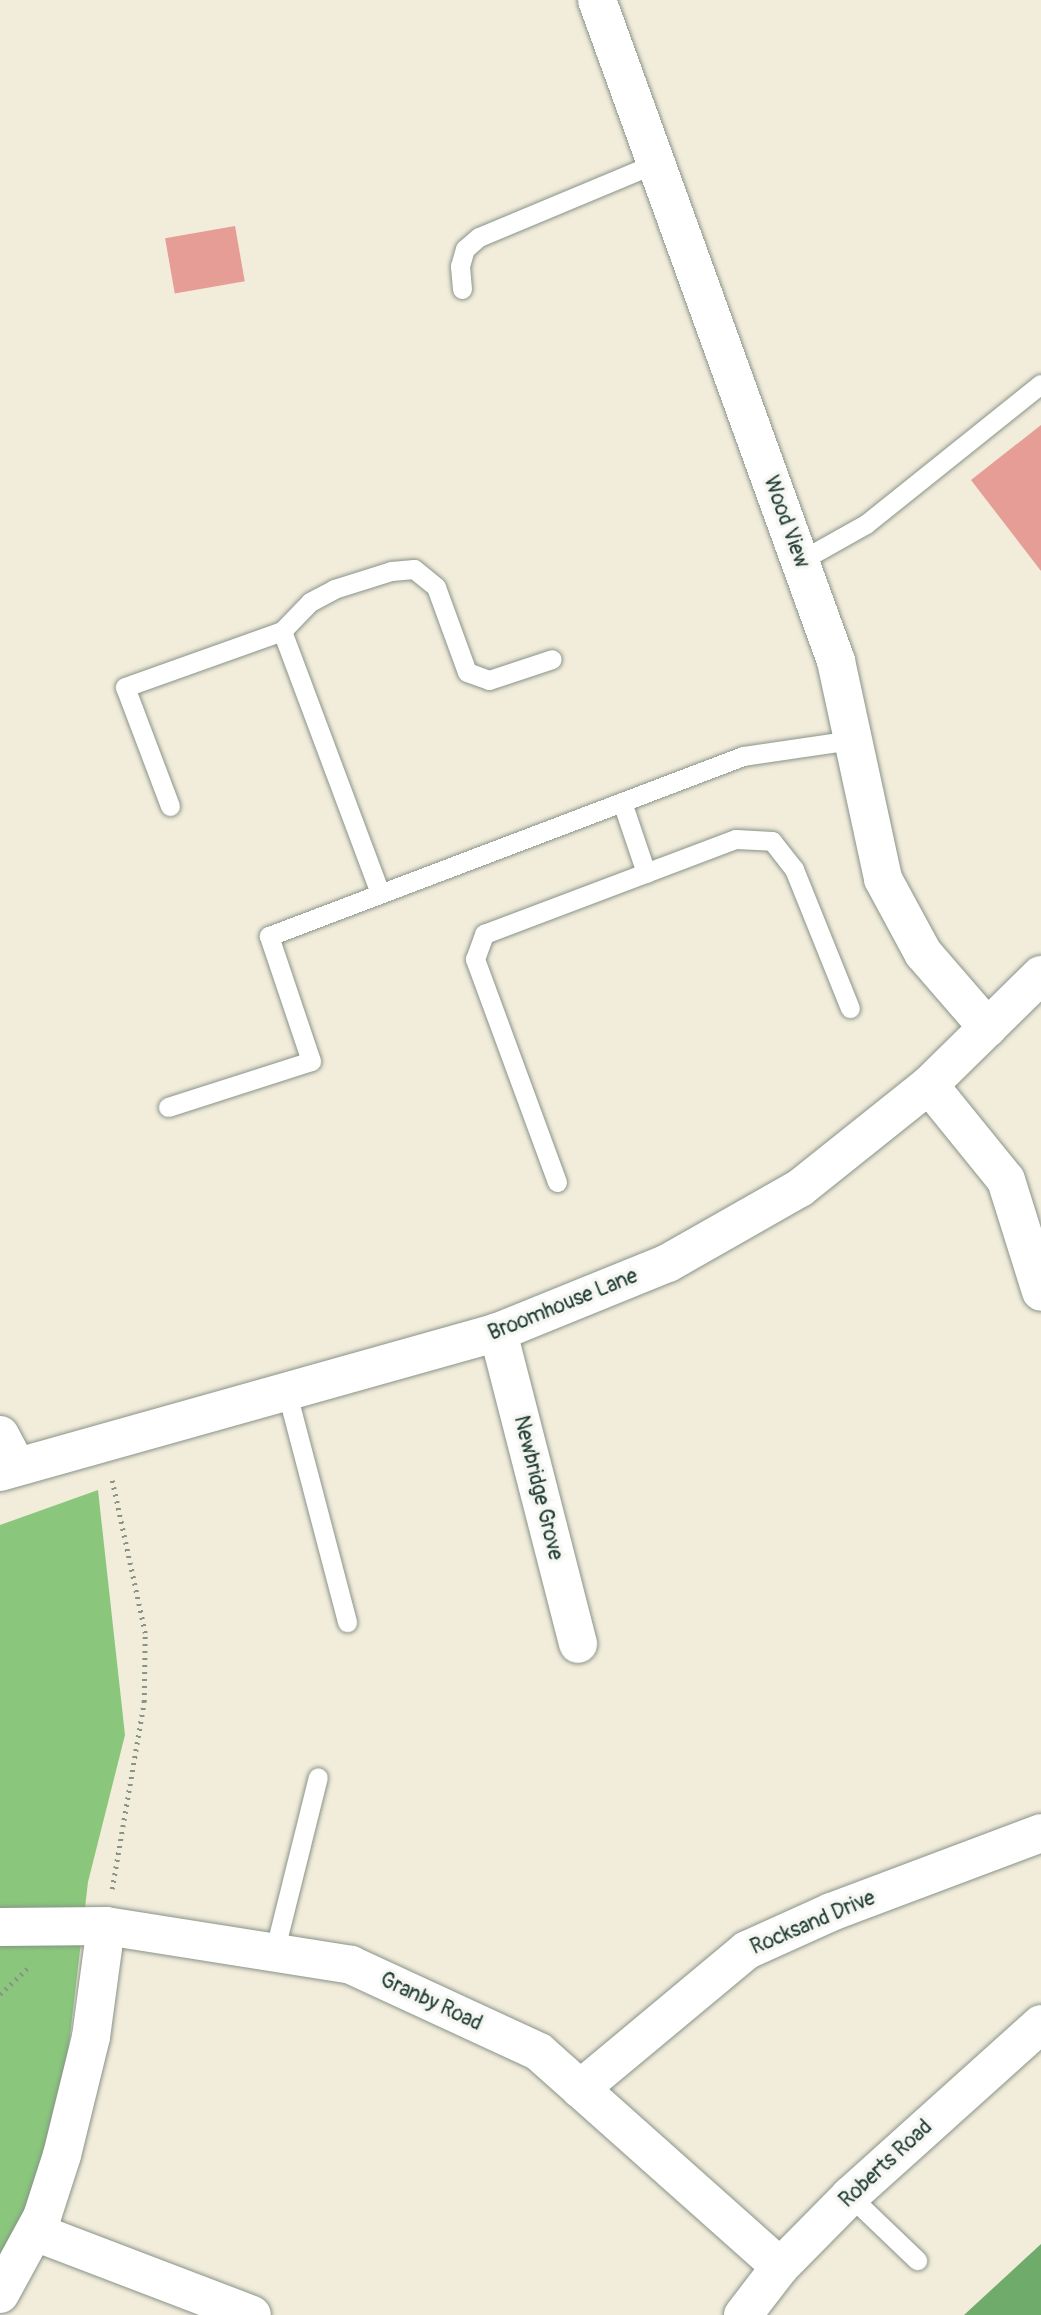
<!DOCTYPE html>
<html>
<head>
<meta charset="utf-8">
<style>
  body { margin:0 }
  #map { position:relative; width:1041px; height:2315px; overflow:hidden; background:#f2ecdb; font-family:Pangolin,sans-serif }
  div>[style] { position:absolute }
  .green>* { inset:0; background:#8ac77c }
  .forest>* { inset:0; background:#6fac6c }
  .building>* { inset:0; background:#e59d96; transform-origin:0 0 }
  .path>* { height:4.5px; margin-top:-2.25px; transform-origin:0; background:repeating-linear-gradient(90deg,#889488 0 2px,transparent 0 7px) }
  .roads { filter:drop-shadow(0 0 2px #889488) drop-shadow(0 0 2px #889488) }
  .lane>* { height:19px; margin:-9.5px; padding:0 9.5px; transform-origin:9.5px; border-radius:9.5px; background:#fff }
  .street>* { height:38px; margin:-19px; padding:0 19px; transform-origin:19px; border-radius:19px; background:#fff }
  .secondary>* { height:38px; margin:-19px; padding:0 19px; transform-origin:19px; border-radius:19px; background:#fff }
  span { translate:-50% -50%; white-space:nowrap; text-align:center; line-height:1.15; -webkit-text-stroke:7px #f6f6f2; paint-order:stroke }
  .street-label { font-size:21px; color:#1f3d34 }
</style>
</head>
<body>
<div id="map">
  <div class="green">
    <div style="clip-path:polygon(98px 1490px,125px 1735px,88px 1882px,64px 2087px,26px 2228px,0 2267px,0 1525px)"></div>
  </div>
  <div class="forest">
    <div style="clip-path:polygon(1041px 2244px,1041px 2315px,964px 2315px)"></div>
  </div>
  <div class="building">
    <div style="left:235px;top:226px;width:56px;height:71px;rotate:80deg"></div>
    <div style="clip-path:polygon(1041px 425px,1041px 571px,971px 480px)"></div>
  </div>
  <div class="path">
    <div style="left:112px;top:1889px;width:190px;rotate:-80.3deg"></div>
    <div style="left:144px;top:1702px;width:69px;rotate:-89.2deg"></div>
    <div style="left:145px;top:1633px;width:156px;rotate:-102.2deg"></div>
    <div style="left:0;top:1994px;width:41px;rotate:-43deg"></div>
  </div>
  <div class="roads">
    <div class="lane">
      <div style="left:462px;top:289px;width:23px;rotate:-95deg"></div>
      <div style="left:460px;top:266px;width:18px;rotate:-74deg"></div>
      <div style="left:465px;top:249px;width:18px;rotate:-41deg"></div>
      <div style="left:479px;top:237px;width:192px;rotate:-22.7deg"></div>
      <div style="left:800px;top:561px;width:76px;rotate:-29.3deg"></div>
      <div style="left:866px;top:524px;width:224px;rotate:-38.7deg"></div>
      <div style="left:282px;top:631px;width:40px;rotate:-46deg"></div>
      <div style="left:310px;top:602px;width:27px;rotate:-28deg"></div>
      <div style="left:334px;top:589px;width:60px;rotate:-17.5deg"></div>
      <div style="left:391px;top:571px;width:23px;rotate:-5deg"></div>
      <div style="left:414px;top:569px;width:28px;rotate:39deg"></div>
      <div style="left:436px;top:587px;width:90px;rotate:70deg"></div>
      <div style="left:467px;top:672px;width:23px;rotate:20deg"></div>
      <div style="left:489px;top:680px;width:66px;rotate:-18.4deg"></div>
      <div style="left:622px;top:802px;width:75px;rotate:71.3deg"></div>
      <div style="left:170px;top:806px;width:127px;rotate:-110.7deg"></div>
      <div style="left:125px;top:687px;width:167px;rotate:-19.6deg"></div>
      <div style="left:282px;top:631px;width:280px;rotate:69.5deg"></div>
      <div style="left:168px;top:1107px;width:150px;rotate:-17.8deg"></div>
      <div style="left:311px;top:1061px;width:132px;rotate:-108.6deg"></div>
      <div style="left:269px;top:936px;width:507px;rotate:-20.79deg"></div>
      <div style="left:743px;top:756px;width:110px;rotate:-8.4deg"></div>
      <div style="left:557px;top:1182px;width:238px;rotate:-110.2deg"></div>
      <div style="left:475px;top:959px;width:27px;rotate:-70deg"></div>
      <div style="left:484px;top:934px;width:269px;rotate:-20.7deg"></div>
      <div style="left:736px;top:839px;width:36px;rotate:3deg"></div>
      <div style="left:772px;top:841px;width:36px;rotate:52deg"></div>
      <div style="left:794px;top:869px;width:150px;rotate:68.1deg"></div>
      <div style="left:287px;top:1393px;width:237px;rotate:75.3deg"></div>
      <div style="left:274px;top:1953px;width:181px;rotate:-76deg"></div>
      <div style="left:850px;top:2196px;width:93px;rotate:43.7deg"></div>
    </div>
    <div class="street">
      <div style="left:597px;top:0;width:703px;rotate:70.12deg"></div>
      <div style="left:836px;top:661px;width:223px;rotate:77.8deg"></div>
      <div style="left:883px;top:879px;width:84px;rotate:61.6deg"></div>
      <div style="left:923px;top:953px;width:99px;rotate:49.1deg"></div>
      <div style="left:929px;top:1085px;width:122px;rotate:51deg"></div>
      <div style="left:1006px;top:1180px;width:117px;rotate:72.6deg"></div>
      <div style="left:498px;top:1332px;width:322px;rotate:75.6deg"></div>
      <div style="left:0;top:1435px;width:36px;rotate:62deg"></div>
      <div style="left:0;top:1927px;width:106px;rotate:-0.5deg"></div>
      <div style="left:106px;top:1926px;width:248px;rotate:9deg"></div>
      <div style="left:351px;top:1965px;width:207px;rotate:24.8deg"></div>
      <div style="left:539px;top:2052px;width:323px;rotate:41.7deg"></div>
      <div style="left:580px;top:2089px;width:217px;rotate:-39.8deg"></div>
      <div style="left:747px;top:1950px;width:92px;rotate:-24.3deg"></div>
      <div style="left:831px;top:1912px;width:224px;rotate:-20.6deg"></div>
      <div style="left:35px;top:2232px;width:232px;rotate:20.9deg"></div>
      <div style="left:0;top:2294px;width:88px;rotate:-61.4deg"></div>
      <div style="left:42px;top:2217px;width:65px;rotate:-72.1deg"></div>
      <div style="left:62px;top:2155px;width:122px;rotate:-76.2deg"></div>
      <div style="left:91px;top:2037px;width:112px;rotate:-82.3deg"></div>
      <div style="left:743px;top:2315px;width:61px;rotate:-52.4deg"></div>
      <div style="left:780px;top:2267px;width:100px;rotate:-45.4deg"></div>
      <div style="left:850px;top:2196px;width:257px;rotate:-42deg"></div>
    </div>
    <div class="secondary">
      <div style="left:0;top:1472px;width:517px;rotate:-15.7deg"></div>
      <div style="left:498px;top:1332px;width:183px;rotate:-22.1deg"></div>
      <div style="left:668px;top:1263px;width:152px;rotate:-29.6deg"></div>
      <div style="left:800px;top:1188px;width:165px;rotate:-38.6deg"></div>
      <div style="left:929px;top:1085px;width:157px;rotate:-44.5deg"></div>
    </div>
  </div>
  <div class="street-label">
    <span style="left:786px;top:522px;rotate:70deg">Wood View</span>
    <span style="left:563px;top:1305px;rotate:-22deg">Broomhouse Lane</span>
    <span style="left:538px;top:1488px;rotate:76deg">Newbridge Grove</span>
    <span style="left:813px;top:1923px;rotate:-23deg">Rocksand Drive</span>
    <span style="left:431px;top:2002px;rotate:25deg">Granby Road</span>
    <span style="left:886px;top:2164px;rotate:-43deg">Roberts Road</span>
  </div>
</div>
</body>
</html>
